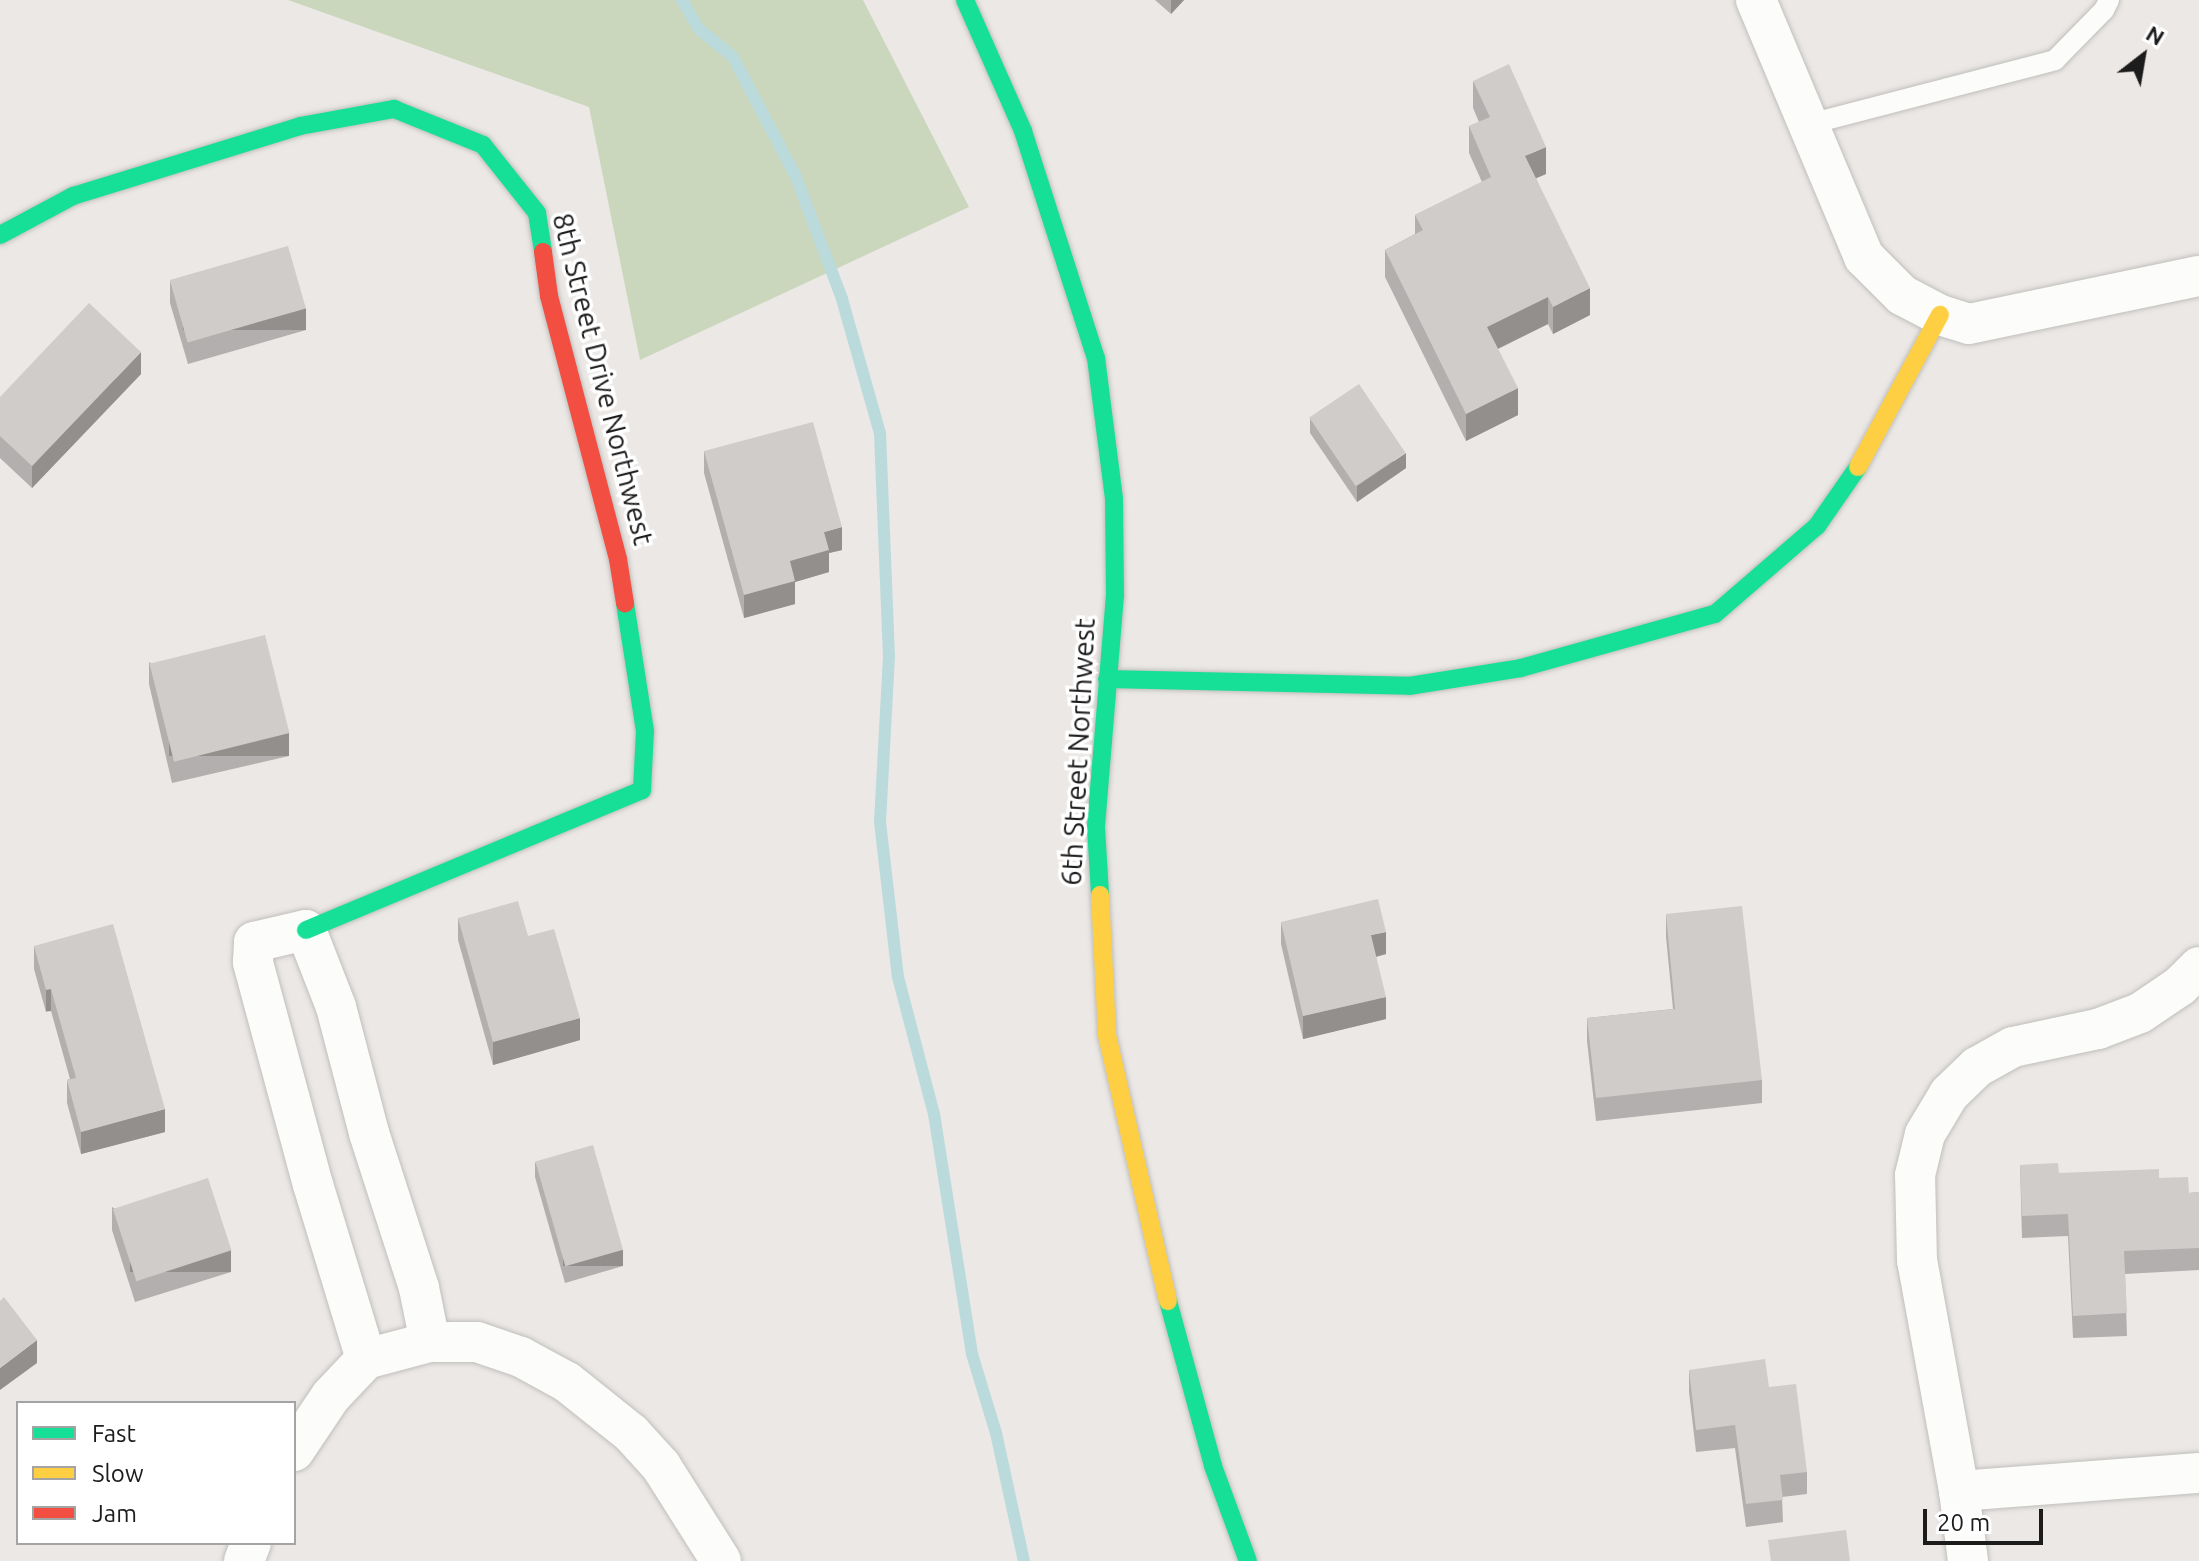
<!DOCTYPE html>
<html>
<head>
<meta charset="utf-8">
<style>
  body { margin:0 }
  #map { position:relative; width:2199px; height:1561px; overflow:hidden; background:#ebe8e5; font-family:Ubuntu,sans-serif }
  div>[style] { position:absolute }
  .forest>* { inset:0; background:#cad7bc }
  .stream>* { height:12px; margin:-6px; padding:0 6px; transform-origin:6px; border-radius:6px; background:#bbdadc }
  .roads { filter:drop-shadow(0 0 2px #c0bfbd) drop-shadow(0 0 2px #c0bfbd) }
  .lane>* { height:20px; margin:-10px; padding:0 10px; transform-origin:10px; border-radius:10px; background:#fcfcfb }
  .street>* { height:40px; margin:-20px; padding:0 20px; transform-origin:20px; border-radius:20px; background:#fcfcfb }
  .fast>* { height:18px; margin:-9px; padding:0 9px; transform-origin:9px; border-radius:9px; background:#16e098 }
  .slow>* { height:18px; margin:-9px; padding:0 9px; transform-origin:9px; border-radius:9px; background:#ffcf43 }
  .jam>* { height:18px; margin:-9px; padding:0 9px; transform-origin:9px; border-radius:9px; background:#f24e42 }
  .wall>* { inset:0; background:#b3afae }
  .shaded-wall>* { inset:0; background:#928f8d; transform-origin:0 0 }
  .building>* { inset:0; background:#d0ccca; transform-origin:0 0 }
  span { translate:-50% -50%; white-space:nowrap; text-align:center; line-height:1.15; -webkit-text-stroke:7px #fff; paint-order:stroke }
  .street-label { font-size:28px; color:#1c1c1c }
  .legend { position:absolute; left:16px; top:1401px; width:280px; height:144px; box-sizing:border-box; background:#fff; border:2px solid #a4a4a4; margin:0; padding:10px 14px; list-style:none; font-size:24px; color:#1c1c1c }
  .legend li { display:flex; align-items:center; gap:16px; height:40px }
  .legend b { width:40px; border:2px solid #a4a4a4 }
  .north { position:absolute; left:2103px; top:16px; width:80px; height:80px; -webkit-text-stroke:6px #fff; paint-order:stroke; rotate:31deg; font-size:22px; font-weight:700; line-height:32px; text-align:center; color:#1c1c1c }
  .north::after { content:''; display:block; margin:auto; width:28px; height:36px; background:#1c1c1c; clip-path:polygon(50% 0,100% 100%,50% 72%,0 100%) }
  .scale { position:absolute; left:1923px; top:1509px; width:120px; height:36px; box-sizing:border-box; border:4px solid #1c1c1c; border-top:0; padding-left:10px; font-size:24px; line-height:28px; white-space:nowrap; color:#1c1c1c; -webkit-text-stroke:6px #fff; paint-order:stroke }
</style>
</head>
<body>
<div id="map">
  <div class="forest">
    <div style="clip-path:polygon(288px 0,863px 0,969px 207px,640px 360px,589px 107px)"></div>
  </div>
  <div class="stream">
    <div style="left:682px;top:0;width:34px;rotate:60deg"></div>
    <div style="left:699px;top:29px;width:44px;rotate:39.5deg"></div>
    <div style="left:733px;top:57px;width:136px;rotate:62.3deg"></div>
    <div style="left:796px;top:177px;width:130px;rotate:69.3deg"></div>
    <div style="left:842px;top:299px;width:139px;rotate:74.2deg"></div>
    <div style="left:880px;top:433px;width:223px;rotate:87.7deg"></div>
    <div style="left:889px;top:656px;width:166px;rotate:93.1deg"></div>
    <div style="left:880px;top:822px;width:156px;rotate:83.4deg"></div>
    <div style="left:898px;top:977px;width:142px;rotate:75.3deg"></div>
    <div style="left:934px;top:1114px;width:243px;rotate:81deg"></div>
    <div style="left:972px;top:1354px;width:83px;rotate:73.1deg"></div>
    <div style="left:996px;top:1433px;width:131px;rotate:77.7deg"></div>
  </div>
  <div class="roads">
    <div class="lane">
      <div style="left:1810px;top:124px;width:253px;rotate:-14.6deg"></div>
      <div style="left:2055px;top:60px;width:70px;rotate:-45.6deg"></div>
      <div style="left:2104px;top:10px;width:11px;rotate:-63deg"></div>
    </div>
    <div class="street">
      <div style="left:1756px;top:0;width:279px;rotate:67.2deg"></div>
      <div style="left:1864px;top:257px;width:54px;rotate:45deg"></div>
      <div style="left:1902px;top:295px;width:43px;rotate:27.8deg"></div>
      <div style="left:1940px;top:315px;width:30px;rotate:17deg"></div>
      <div style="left:1969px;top:324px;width:235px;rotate:-11.8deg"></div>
      <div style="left:366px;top:1359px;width:182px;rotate:-106.9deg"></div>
      <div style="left:313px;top:1185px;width:231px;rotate:-105.1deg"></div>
      <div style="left:253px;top:962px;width:20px;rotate:-87deg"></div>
      <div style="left:254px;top:942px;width:53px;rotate:-13deg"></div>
      <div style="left:306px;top:930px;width:83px;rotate:68.7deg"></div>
      <div style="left:336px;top:1007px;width:130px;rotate:75.3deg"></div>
      <div style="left:369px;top:1133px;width:163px;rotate:72.1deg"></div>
      <div style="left:419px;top:1288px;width:55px;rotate:78.5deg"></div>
      <div style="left:294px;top:1451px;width:66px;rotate:-56.1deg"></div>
      <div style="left:331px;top:1396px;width:51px;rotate:-46.6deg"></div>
      <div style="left:366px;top:1359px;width:66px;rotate:-14.9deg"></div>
      <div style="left:430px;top:1342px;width:47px"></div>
      <div style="left:477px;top:1342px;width:46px;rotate:18.8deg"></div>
      <div style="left:521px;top:1357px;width:52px;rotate:28.5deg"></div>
      <div style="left:567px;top:1382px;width:82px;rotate:38.6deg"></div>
      <div style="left:631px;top:1433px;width:45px;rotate:47.7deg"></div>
      <div style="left:661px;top:1466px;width:112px;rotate:57.7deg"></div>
      <div style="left:1959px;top:1491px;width:241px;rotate:-4.3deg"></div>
      <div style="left:244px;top:1561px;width:19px;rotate:-69deg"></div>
      <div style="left:1968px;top:1561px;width:71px;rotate:-97.3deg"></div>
      <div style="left:1959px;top:1491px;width:234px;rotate:-100.3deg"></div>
      <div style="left:1917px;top:1261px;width:86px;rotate:-91.3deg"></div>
      <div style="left:1915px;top:1175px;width:42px;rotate:-76.3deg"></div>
      <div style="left:1925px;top:1134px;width:47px;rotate:-59deg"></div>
      <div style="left:1949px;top:1094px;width:39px;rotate:-44deg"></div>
      <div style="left:1977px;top:1067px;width:41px;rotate:-29.1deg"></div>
      <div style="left:2013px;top:1047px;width:87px;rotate:-12deg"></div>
      <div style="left:2098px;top:1029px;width:45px;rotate:-20.9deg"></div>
      <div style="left:2140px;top:1013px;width:48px;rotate:-34deg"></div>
      <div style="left:2180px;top:986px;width:27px;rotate:-45deg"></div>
    </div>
    <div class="fast">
      <div style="left:965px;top:0;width:143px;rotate:66.1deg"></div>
      <div style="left:1023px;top:131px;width:238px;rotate:72.2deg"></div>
      <div style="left:1096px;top:358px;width:142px;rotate:82.7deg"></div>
      <div style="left:1114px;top:499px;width:96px;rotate:89.4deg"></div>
      <div style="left:1115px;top:595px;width:233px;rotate:94.7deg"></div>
      <div style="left:1096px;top:827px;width:68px;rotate:86.6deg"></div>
      <div style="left:0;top:235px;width:83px;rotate:-28.1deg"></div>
      <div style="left:73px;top:196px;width:238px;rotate:-17.1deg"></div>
      <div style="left:300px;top:126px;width:96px;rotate:-10.3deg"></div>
      <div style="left:394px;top:109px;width:96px;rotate:22deg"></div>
      <div style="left:483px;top:145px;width:87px;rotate:51.5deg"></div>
      <div style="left:537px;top:213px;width:39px;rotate:81deg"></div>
      <div style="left:1107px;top:679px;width:302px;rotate:1.3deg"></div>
      <div style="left:1409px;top:686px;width:113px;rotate:-9.1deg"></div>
      <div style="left:1521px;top:668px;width:201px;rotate:-15.6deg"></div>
      <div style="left:1715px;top:614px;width:135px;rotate:-40.8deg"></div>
      <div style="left:1817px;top:526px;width:72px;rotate:-55.2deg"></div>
      <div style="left:306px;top:930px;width:364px;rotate:-22.6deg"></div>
      <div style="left:642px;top:790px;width:59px;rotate:-87.1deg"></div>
      <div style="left:645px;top:731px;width:130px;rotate:-98.9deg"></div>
      <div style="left:1168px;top:1301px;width:171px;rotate:74.7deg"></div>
      <div style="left:1213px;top:1466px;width:101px;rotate:69.8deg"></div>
    </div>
    <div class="slow">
      <div style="left:1858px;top:467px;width:173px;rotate:-61.7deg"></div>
      <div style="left:1100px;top:895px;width:140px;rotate:87.1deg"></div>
      <div style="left:1107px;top:1035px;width:273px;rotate:77.1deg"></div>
    </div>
    <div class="jam">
      <div style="left:543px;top:252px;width:44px;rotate:82.2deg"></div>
      <div style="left:549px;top:296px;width:272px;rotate:75.3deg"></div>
      <div style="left:618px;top:559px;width:45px;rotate:81deg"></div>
    </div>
  </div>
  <div class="wall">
    <div style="clip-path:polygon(1155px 0,1184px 0,1171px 14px)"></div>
    <div style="clip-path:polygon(1473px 81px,1546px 174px,1536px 178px,1590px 315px,1553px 334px,1548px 324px,1498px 349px,1518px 415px,1466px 441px,1385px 277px,1385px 250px,1415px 234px,1415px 215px,1482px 182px,1469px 153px,1469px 126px,1479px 122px,1473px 108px)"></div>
    <div style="clip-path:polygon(170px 281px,306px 330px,188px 364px,170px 303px)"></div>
    <div style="clip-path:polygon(141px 374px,32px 488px,0 458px,0 397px)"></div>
    <div style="clip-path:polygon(1310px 418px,1406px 468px,1357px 502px,1310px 433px)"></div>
    <div style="clip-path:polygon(704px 451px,842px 550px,829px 553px,829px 572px,795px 582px,795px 604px,744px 618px,704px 473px)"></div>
    <div style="clip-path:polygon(149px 662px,289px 756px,172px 783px,149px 684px)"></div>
    <div style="clip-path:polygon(1666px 914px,1762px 1080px,1762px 1103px,1596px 1121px,1587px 1041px,1587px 1018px,1673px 1009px,1666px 937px)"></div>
    <div style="clip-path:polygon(458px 918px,528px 936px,580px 1040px,493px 1065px,458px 940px)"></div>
    <div style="clip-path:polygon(1281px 922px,1386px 954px,1376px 957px,1386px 1019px,1303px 1039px,1281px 944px)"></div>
    <div style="clip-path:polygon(34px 946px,165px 1132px,81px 1154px,67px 1103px,67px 1080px,70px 1079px,51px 1011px,46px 1012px,34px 969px)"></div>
    <div style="clip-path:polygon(535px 1162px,623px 1266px,565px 1283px,535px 1177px)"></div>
    <div style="clip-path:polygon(2020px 1165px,2059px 1173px,2159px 1178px,2189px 1193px,2199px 1192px,2199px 1270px,2125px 1274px,2127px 1336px,2073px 1338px,2068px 1236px,2022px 1238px)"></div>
    <div style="clip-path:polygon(112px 1207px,231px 1272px,135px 1302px,112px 1230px)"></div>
    <div style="clip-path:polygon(1689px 1370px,1769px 1387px,1807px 1472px,1807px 1494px,1782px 1497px,1783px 1522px,1746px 1527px,1735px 1448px,1696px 1452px,1689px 1392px)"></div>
  </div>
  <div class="shaded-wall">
    <div style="clip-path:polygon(1171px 0,1184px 0,1171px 14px)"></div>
    <div style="clip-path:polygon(1546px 147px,1546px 174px,1525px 183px,1525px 156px)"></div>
    <div style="clip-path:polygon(1590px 288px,1590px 315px,1553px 334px,1553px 307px)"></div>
    <div style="clip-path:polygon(1548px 297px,1548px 324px,1487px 354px,1487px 327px)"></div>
    <div style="left:306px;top:308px;width:22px;height:123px;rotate:90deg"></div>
    <div style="clip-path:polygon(141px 352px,141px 374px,32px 488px,32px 466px)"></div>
    <div style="clip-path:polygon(1518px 388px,1518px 415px,1466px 441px,1466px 414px)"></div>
    <div style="clip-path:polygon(1406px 453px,1406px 468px,1357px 502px,1357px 486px)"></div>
    <div style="clip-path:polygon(842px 527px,842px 550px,829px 553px,829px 572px,795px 582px,795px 604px,744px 618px,744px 595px,790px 561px,824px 532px)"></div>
    <div style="left:289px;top:733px;width:23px;height:120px;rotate:90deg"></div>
    <div style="clip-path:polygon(1386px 932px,1386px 954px,1371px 958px,1371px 935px)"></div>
    <div style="left:51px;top:989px;width:22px;height:5px;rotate:90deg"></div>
    <div style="clip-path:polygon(1386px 997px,1386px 1019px,1303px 1039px,1303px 1016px)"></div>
    <div style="clip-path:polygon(580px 1018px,580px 1040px,493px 1065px,493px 1042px)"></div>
    <div style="clip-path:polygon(165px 1109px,165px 1132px,81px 1154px,81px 1132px)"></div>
    <div style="left:231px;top:1250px;width:22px;height:101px;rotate:90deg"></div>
    <div style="left:623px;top:1250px;width:16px;height:60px;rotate:90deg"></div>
    <div style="clip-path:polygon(37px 1340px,37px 1363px,0 1390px,0 1368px)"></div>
  </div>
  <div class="building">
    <div style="clip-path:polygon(1509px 64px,1546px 147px,1525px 156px,1590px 288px,1553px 307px,1548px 297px,1487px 327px,1518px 388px,1466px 414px,1385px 250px,1423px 230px,1415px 215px,1491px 177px,1469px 126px,1490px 117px,1473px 81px)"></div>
    <div style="left:288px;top:246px;width:65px;height:123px;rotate:74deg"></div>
    <div style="clip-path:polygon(89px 303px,141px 352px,32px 466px,0 436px,0 397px)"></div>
    <div style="left:1359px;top:384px;width:83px;height:60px;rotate:56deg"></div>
    <div style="clip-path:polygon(813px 422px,842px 527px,824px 532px,829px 550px,790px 561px,795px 581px,744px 595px,704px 451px)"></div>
    <div style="left:265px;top:635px;width:101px;height:119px;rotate:76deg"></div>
    <div style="clip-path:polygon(1378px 899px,1386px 932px,1371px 935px,1386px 997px,1303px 1016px,1281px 922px)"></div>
    <div style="clip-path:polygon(518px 901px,528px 936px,554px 929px,580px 1018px,493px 1042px,458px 918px)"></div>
    <div style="clip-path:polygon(1742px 906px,1762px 1080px,1596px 1098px,1587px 1018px,1675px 1009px,1666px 914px)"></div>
    <div style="clip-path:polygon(113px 924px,165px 1109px,81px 1132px,67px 1080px,76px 1078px,51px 989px,46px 990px,34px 946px)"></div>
    <div style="left:593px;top:1145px;width:109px;height:60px;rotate:74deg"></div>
    <div style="clip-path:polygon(2058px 1163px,2059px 1173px,2159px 1169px,2159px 1178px,2188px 1177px,2189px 1193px,2199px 1192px,2199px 1248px,2124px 1251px,2127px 1313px,2073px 1316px,2068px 1214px,2022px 1216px,2020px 1165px)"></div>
    <div style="left:208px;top:1178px;width:76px;height:100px;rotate:72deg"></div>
    <div style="clip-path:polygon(4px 1297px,37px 1340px,0 1368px,0 1301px)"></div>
    <div style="clip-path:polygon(1765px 1359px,1769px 1387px,1796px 1384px,1807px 1472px,1780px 1475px,1783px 1500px,1746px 1504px,1735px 1425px,1696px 1430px,1689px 1370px)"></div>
    <div style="clip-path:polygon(1846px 1530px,1850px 1561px,1771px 1561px,1768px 1540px)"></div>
  </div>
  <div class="street-label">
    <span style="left:603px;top:379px;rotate:76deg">8th Street Drive Northwest</span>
    <span style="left:1078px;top:752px;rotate:-87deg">6th Street Northwest</span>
  </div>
  <ul class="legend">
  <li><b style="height:10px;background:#16e098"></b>Fast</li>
  <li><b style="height:10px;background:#ffcf43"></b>Slow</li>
  <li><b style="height:10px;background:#f24e42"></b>Jam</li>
  </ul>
  <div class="north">N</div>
  <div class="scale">20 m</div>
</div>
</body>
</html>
